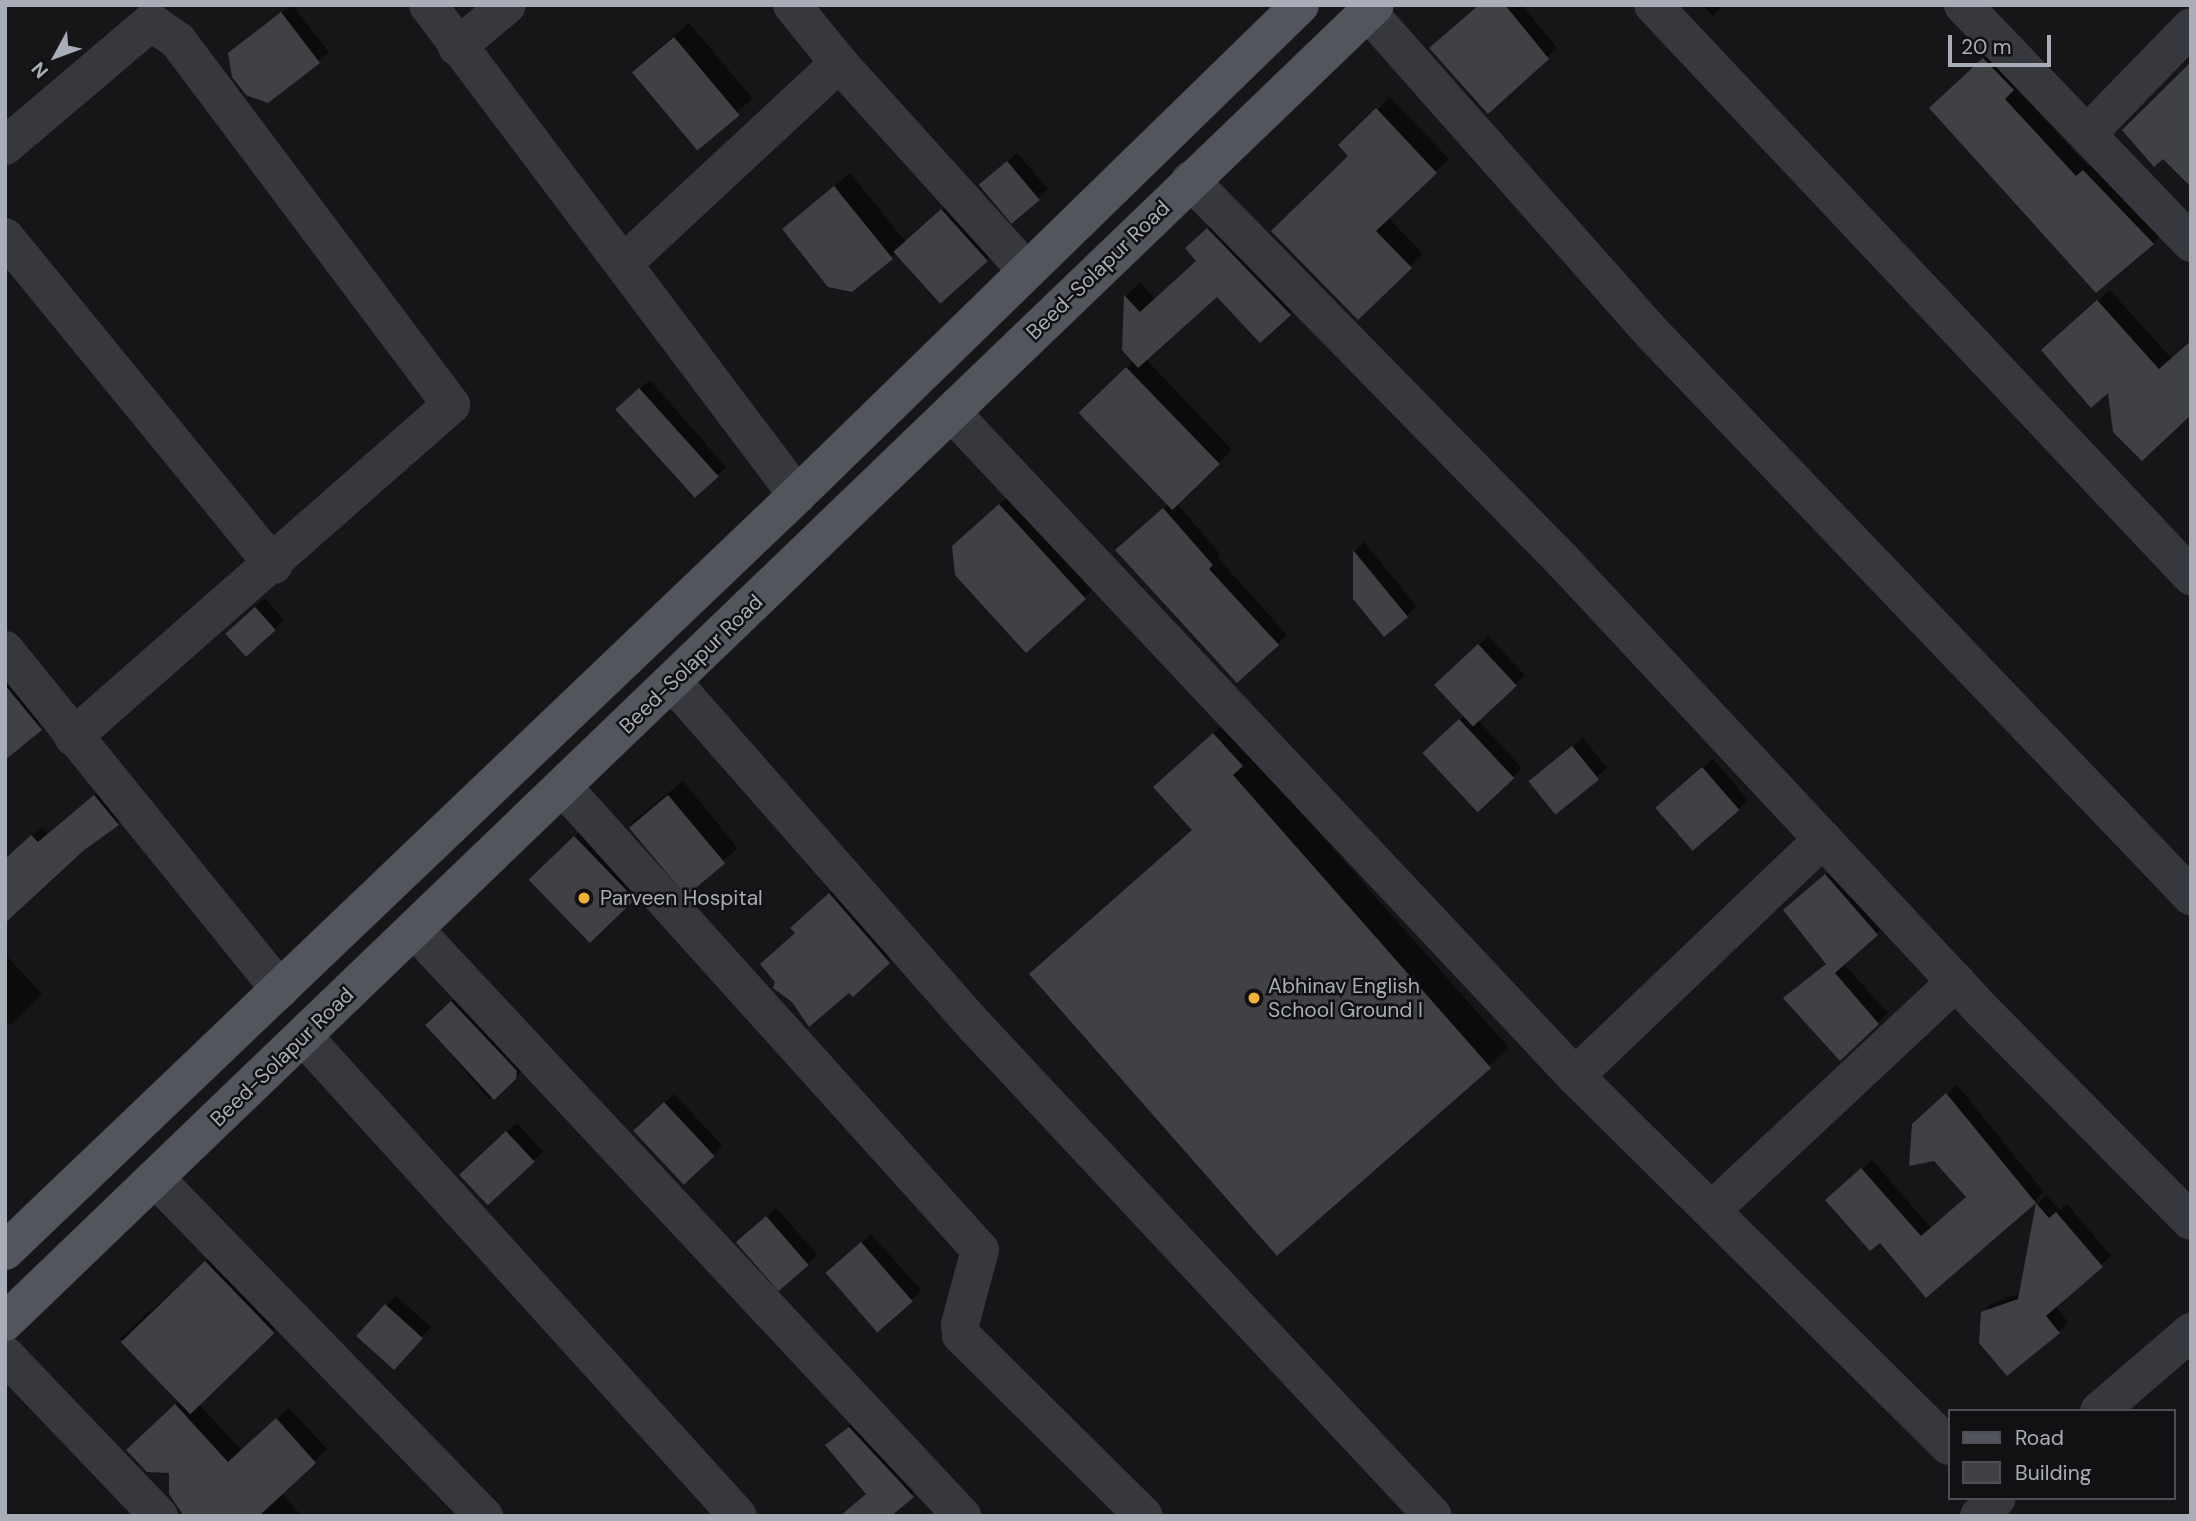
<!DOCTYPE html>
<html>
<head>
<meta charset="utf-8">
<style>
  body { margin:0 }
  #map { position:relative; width:2196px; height:1521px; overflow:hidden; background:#161618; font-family:"DM Sans",sans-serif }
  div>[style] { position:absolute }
  .shadow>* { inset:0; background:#0007; transform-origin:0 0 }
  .building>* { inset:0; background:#404145; transform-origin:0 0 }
  .minor>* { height:38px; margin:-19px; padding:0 19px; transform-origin:19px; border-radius:19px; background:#37383d }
  .major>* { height:38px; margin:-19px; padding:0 19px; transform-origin:19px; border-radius:19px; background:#53555c }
  .dots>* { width:19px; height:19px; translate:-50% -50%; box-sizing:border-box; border:4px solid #111113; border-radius:50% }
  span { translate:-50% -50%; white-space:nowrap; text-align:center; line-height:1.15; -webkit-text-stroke:5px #111113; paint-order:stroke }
  .street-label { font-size:21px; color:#a8adb8 }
  .poi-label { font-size:21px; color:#a8adb8 }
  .left { translate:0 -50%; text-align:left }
  .frame { position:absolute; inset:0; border:7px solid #a8adb8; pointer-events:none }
  .legend { position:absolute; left:1948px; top:1409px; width:228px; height:91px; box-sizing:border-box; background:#111113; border:2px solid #4d4f55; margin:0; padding:9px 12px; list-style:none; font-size:21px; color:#a8adb8 }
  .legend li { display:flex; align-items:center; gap:14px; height:35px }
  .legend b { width:35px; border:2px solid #4d4f55 }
  .north { position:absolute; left:21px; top:21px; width:70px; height:70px; -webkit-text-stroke:5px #111113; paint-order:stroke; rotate:229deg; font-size:19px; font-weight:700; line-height:28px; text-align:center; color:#a8adb8 }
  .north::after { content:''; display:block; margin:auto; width:24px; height:32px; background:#a8adb8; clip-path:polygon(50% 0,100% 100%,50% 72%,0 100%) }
  .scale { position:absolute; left:1948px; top:35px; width:103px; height:32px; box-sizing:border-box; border:4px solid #a8adb8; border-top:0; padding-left:9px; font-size:21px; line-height:24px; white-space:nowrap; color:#a8adb8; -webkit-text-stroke:5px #111113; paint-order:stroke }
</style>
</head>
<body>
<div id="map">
  <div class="shadow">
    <div style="clip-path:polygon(292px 5px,329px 52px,268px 101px,240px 44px)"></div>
    <div style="clip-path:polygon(1481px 5px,1522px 5px,1557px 48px,1488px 112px)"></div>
    <div style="clip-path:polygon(1703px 5px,1724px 5px,1713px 16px)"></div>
    <div style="left:689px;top:23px;width:99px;height:73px;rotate:50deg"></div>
    <div style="clip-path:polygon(1996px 48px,2015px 87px,2088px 166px,2095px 159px,2164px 232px,2153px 243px,1942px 96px)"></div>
    <div style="clip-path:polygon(1390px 97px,1449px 159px,1388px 217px,1423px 254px,1358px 318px,1350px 156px,1340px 146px)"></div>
    <div style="clip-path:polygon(1017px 153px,1048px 189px,1038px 199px,990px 176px)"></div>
    <div style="clip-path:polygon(850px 173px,906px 242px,952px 201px,997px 250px,940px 302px,896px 253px,851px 290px,784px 229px)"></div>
    <div style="clip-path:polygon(1222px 215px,1305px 299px,1260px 341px,1217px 295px,1146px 359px,1232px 450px,1177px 504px,1221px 555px,1218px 558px,1287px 635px,1278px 644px,1127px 541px,1168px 505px,1081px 413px,1134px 361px,1124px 350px,1126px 296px,1140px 282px,1155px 299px,1198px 260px,1202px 234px)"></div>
    <div style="clip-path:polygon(2110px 290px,2171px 358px,2191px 413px,2109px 390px,2055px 339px)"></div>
    <div style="clip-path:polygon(650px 380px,726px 467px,717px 476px,627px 399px)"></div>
    <div style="clip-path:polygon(1014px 491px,1099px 584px,1084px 598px,969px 532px)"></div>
    <div style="clip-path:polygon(1364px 542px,1416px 606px,1407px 616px,1354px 598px,1355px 551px)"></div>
    <div style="clip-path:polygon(265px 598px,284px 620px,247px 655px,237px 624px)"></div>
    <div style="clip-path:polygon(1488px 636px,1525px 675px,1478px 720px,1522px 768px,1513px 777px,1426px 753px,1465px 715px,1446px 675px)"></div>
    <div style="clip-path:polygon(5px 655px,55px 714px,5px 753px)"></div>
    <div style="clip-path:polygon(1233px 715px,1251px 756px,1509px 1048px,1277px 1254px,1031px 974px,1193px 829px,1155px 787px)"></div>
    <div style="clip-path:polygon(1583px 738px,1607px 768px,1556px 812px,1541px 773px)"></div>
    <div style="clip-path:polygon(1713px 759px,1748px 800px,1739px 809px,1667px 799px)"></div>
    <div style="left:683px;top:781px;width:87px;height:69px;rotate:51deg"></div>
    <div style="clip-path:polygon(105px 787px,127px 814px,117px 823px,5px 861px,42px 827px,49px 834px)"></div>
    <div style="left:589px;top:823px;width:85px;height:81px;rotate:46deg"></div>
    <div style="clip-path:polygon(1836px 866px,1886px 925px,1843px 963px,1888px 1013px,1840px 1058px,1795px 989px,1828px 963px,1795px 901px)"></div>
    <div style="clip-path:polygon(839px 885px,898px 952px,853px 995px,797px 932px,802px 919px)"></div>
    <div style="clip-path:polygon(5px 954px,42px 994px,11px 1025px,5px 1022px)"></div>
    <div style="left:461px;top:993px;width:99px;height:47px;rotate:50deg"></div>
    <div style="clip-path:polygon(1957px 1085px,2044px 1192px,1927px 1295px,1837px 1191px,1872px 1160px,1931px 1228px,1968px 1197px,1924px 1115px)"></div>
    <div style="clip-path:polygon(674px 1094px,722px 1145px,713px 1155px,635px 1131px)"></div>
    <div style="clip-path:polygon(517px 1123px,543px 1152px,533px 1161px,470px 1165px)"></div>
    <div style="clip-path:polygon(2046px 1195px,2060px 1210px,2067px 1204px,2111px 1256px,2055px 1306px,2068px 1322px,2058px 1332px,1983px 1313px,1992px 1303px,2021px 1293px,2038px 1204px)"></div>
    <div style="clip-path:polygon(776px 1208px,817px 1254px,808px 1264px,748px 1232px)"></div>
    <div style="clip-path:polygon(871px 1234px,921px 1290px,912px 1300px,838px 1264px)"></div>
    <div style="clip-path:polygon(221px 1248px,288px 1317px,196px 1401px,242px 1451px,289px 1408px,327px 1449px,281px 1493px,302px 1516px,186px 1516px,171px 1471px,140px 1438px,179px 1402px,120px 1338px)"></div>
    <div style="clip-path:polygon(396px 1296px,431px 1327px,403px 1358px,386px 1305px)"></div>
    <div style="clip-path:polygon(859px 1418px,922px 1486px,890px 1514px,841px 1516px,867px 1493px,837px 1436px)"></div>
  </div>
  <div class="building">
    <div style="clip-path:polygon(1479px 5px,1505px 5px,1549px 59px,1488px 114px,1429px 48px)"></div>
    <div style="clip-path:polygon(281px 12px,320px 63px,268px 103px,246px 95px,232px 77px,228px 53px)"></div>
    <div style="left:674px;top:37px;width:102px;height:55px;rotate:50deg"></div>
    <div style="clip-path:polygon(1983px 58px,2014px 90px,2005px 99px,2076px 176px,2083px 170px,2154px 244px,2096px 293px,1929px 108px)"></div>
    <div style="clip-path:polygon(2191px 62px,2191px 187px,2163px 159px,2154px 167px,2122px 130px)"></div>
    <div style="clip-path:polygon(1376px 108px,1437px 173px,1376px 231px,1412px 268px,1358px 320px,1271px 231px,1348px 156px,1338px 145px)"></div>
    <div style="left:1007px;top:161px;width:51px;height:37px;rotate:50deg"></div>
    <div style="clip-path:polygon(834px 186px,893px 259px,852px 292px,828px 287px,782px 229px)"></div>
    <div style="left:941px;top:209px;width:70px;height:64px;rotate:48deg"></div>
    <div style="clip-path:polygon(1207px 228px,1291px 315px,1260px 343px,1217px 297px,1138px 368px,1122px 350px,1124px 295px,1140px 312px,1196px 261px,1185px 248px)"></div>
    <div style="clip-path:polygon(2097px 300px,2159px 369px,2191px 341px,2191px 415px,2142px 461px,2113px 432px,2108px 393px,2091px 408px,2041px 350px)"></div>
    <div style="left:1126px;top:367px;width:135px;height:66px;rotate:46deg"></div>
    <div style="left:639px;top:388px;width:119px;height:32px;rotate:48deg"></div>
    <div style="clip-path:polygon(999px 504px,1086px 599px,1026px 653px,955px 575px,952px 546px)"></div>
    <div style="clip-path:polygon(1163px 508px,1213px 565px,1209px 569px,1279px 645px,1237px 683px,1115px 550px)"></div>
    <div style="clip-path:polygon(1353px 550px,1408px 617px,1384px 637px,1353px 599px)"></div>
    <div style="left:255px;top:607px;width:31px;height:40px;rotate:48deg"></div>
    <div style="left:1478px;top:644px;width:57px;height:60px;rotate:47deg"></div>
    <div style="clip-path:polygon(5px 685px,42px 730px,5px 760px)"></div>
    <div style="left:1459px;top:719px;width:81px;height:50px;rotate:47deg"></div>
    <div style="clip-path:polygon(1213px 733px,1243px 766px,1233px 775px,1491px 1068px,1277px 1256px,1029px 974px,1192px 830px,1153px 787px)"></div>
    <div style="left:1572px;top:746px;width:43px;height:56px;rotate:51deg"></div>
    <div style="left:1702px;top:767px;width:57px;height:62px;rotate:49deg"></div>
    <div style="clip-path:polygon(94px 795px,119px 825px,83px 851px,5px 923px,5px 859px,31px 835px,38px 842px)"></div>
    <div style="left:668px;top:795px;width:89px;height:51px;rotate:50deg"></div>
    <div style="left:574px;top:836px;width:88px;height:63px;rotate:46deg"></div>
    <div style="clip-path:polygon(1825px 874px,1878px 935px,1835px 973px,1879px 1024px,1840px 1061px,1783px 998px,1826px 964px,1783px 910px)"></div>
    <div style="clip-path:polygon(829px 893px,890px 963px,853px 997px,849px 993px,809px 1027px,792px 1002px,773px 988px,775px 982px,760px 964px,795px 933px,790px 928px)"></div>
    <div style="clip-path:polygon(451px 1001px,517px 1071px,516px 1079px,494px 1100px,425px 1025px)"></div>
    <div style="clip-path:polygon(1946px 1093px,2036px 1203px,1926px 1298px,1880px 1243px,1870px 1251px,1825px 1200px,1861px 1168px,1921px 1236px,1966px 1197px,1934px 1161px,1909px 1166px,1912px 1124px)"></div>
    <div style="left:664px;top:1102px;width:74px;height:42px;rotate:47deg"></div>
    <div style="left:506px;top:1131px;width:42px;height:64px;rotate:47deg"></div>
    <div style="clip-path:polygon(2036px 1203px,2049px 1218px,2056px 1212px,2103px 1267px,2046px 1316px,2060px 1333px,2007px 1376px,1979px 1343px,1981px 1312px,2018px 1299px)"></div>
    <div style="left:766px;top:1216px;width:65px;height:40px;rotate:49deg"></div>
    <div style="left:861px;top:1242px;width:79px;height:47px;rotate:49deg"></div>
    <div style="left:205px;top:1261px;width:100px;height:117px;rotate:46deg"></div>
    <div style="left:385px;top:1304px;width:51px;height:43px;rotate:42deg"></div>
    <div style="clip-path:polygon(175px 1404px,228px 1462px,276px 1418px,316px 1463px,259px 1516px,184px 1516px,169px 1494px,169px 1473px,147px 1472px,126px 1450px)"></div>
    <div style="clip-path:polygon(849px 1427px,914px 1497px,891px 1516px,840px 1516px,866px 1494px,825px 1445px)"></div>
  </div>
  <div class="minor">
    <div style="left:428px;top:5px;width:613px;rotate:53.02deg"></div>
    <div style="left:1653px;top:5px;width:785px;rotate:46.7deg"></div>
    <div style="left:1963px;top:5px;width:330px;rotate:46.2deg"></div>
    <div style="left:1368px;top:12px;width:431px;rotate:48.5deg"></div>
    <div style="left:1654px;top:335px;width:777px;rotate:46.25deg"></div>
    <div style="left:457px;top:47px;width:65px;rotate:-40deg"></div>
    <div style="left:839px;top:63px;width:279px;rotate:47.9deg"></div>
    <div style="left:2087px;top:134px;width:149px;rotate:-45.8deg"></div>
    <div style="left:5px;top:146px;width:192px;rotate:-40.3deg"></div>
    <div style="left:151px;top:22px;width:33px;rotate:35deg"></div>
    <div style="left:178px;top:41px;width:455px;rotate:53.1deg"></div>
    <div style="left:451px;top:405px;width:503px;rotate:138.71deg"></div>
    <div style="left:1190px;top:180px;width:533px;rotate:45.61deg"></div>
    <div style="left:1563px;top:561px;width:613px;rotate:46.98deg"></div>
    <div style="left:1981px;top:1009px;width:298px;rotate:45.3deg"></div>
    <div style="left:5px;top:237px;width:424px;rotate:50.7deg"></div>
    <div style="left:624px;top:263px;width:294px;rotate:-42.9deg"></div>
    <div style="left:839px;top:63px;width:75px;rotate:-129deg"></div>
    <div style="left:952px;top:413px;width:910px;rotate:46.78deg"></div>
    <div style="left:1575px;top:1076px;width:526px;rotate:44.69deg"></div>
    <div style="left:5px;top:650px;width:437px;rotate:51deg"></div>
    <div style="left:669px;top:685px;width:18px;rotate:34deg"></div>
    <div style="left:684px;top:695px;width:442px;rotate:48.7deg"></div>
    <div style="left:976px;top:1027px;width:669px;rotate:46.94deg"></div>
    <div style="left:563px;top:787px;width:623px;rotate:47.99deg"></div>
    <div style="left:980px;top:1250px;width:77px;rotate:105.1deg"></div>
    <div style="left:960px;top:1324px;width:11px;rotate:85deg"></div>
    <div style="left:961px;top:1335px;width:257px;rotate:44.7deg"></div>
    <div style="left:415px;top:930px;width:802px;rotate:46.97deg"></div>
    <div style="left:304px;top:1037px;width:646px;rotate:47.82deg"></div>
    <div style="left:1575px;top:1076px;width:343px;rotate:-43.7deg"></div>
    <div style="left:155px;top:1178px;width:472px;rotate:45.8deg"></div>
    <div style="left:1713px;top:1209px;width:333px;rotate:-43.1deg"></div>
    <div style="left:5px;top:1355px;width:223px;rotate:46.3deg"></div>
    <div style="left:2099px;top:1411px;width:121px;rotate:-40.7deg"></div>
    <div style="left:1979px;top:1516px;width:25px;rotate:-45deg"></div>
  </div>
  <div class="major">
    <div style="left:5px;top:1251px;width:1095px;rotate:-43.67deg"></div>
    <div style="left:797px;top:495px;width:702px;rotate:-44.25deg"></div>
    <div style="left:5px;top:1322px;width:1900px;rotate:-43.87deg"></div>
  </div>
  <div class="dots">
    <div style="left:584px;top:898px;background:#f2b134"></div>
    <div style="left:1254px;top:998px;background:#f2b134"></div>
  </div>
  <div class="street-label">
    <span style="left:1098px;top:270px;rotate:-44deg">Beed-Solapur Road</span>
    <span style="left:691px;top:664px;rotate:-44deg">Beed-Solapur Road</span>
    <span style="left:282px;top:1057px;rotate:-44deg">Beed-Solapur Road</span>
  </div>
  <div class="poi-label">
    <span class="left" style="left:600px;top:898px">Parveen Hospital</span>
    <span class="left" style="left:1268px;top:998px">Abhinav English<br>School Ground I</span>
  </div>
  <div class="frame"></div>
  <ul class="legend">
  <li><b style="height:9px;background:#53555c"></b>Road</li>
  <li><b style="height:19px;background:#404145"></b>Building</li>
  </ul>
  <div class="north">N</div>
  <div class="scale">20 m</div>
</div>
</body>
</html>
